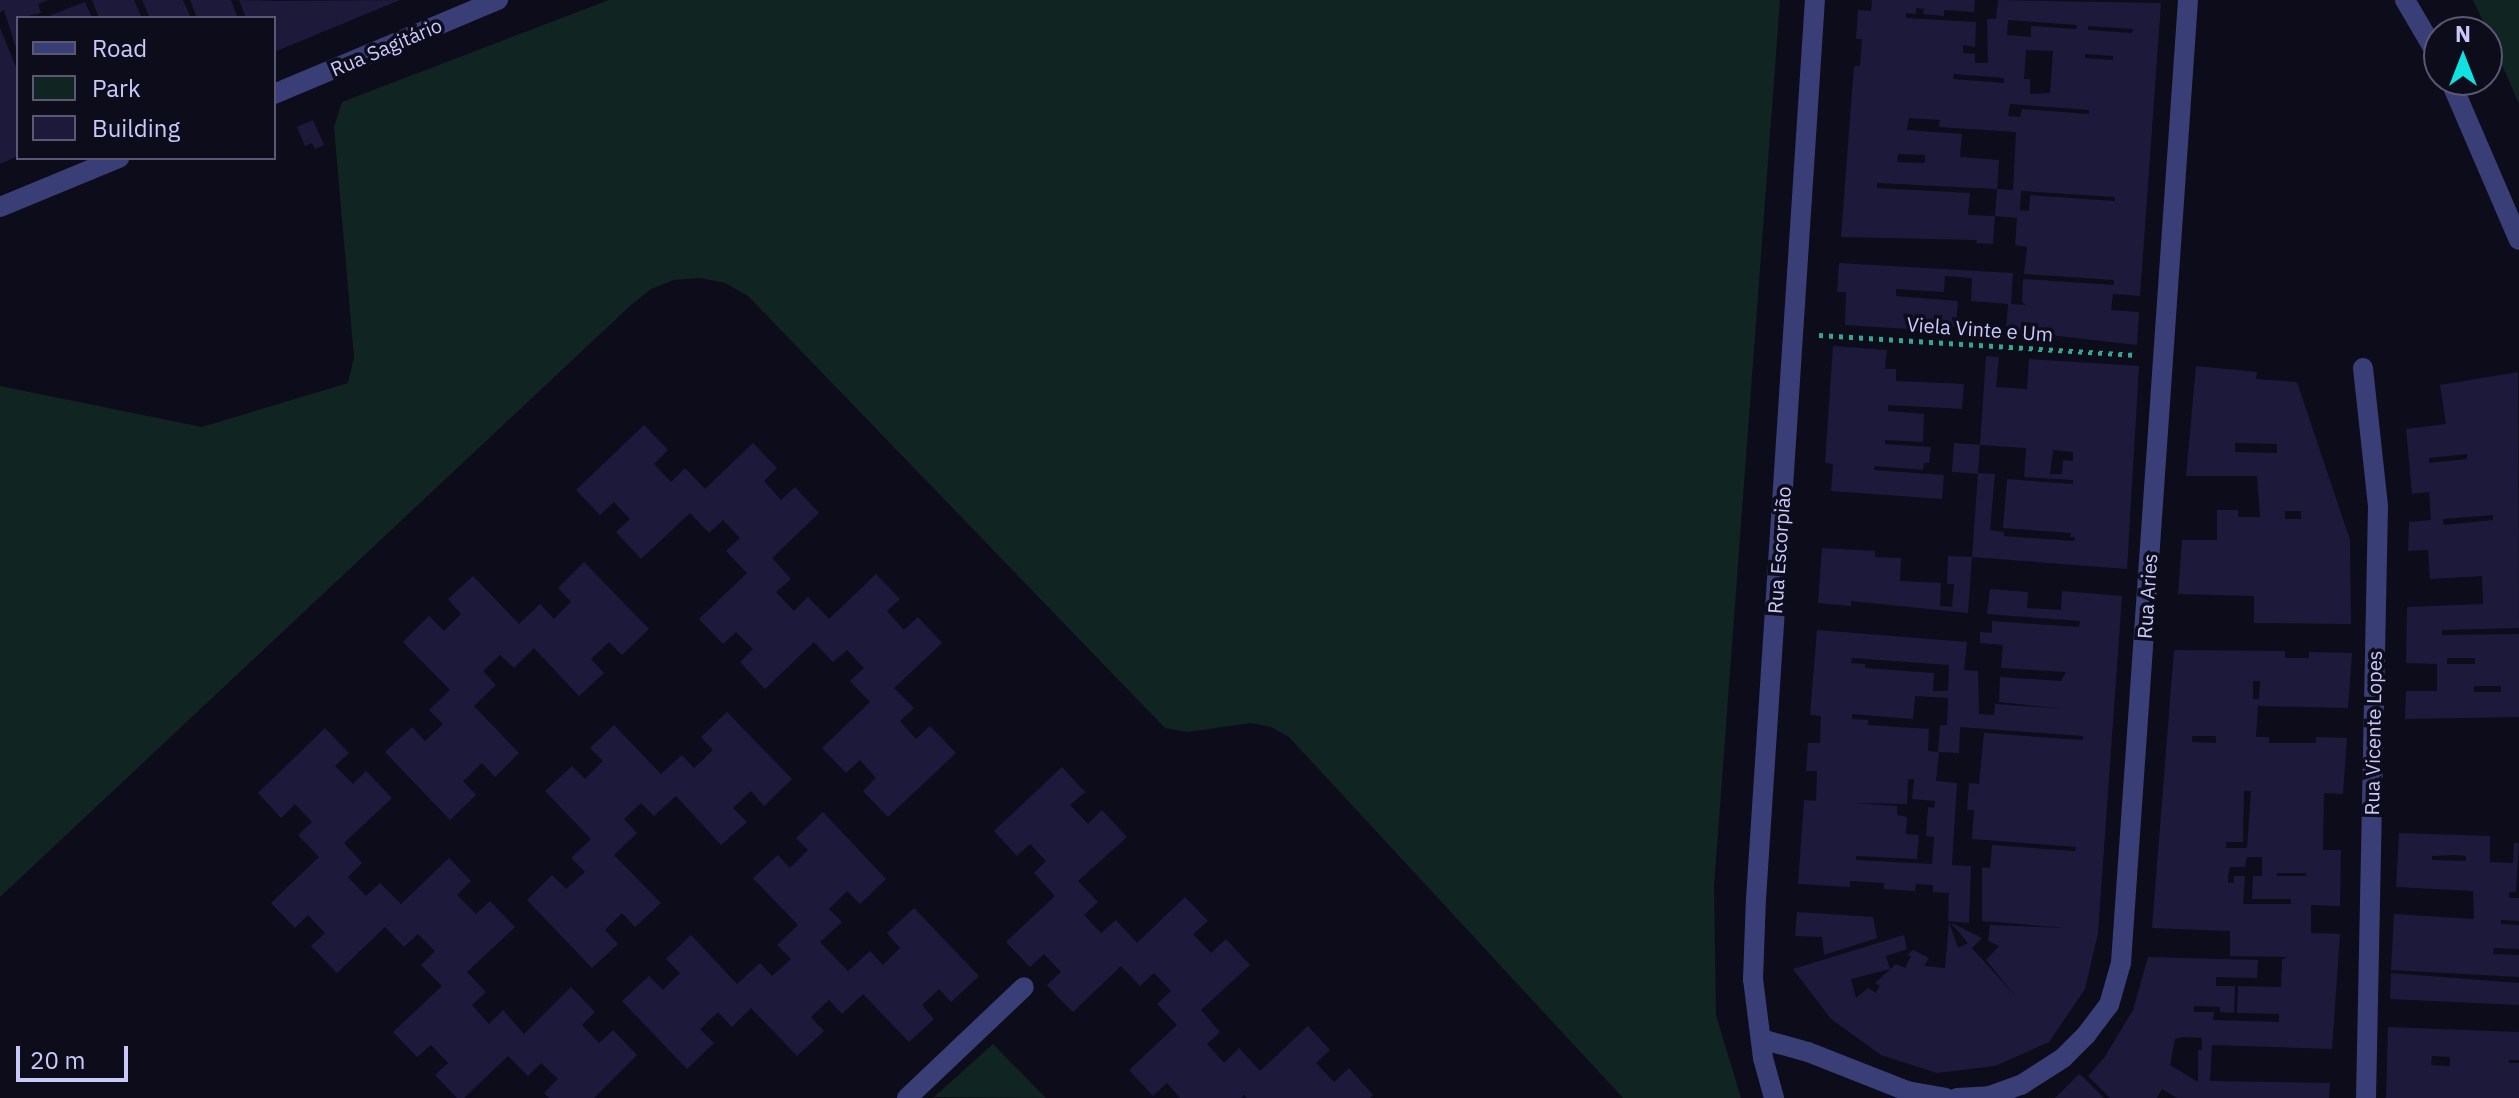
<!DOCTYPE html>
<html>
<head>
<meta charset="utf-8">
<style>
  body { margin:0 }
  #map { position:relative; width:2519px; height:1098px; overflow:hidden; background:#0d0c1b; font-family:"IBM Plex Sans",sans-serif }
  div>[style] { position:absolute }
  [style*='--x'] { left:calc(var(--x)*1px); top:calc(var(--y)*1px); width:calc(var(--w)*1px); rotate:calc(var(--a)*1deg) }
  .green>* { inset:0; background:#102421 }
  .building>* { inset:0; background:#1d193a; transform-origin:0 0 }
  .path>* { height:5px; margin-top:-2.5px; transform-origin:0; background:repeating-linear-gradient(90deg,#34a593 0 4px,transparent 0 10px) }
  .minor>* { height:20px; margin:-10px; padding:0 10px; transform-origin:10px; border-radius:10px; background:#3a3e77 }
  span { translate:-50% -50%; white-space:nowrap; text-align:center; line-height:1.15; -webkit-text-stroke:7px #0d0c1b; paint-order:stroke }
  .street-label { font-size:20px; color:#cac9fc }
  .legend { position:absolute; left:16px; top:16px; width:260px; height:144px; box-sizing:border-box; background:#0d0c1b; border:2px solid #595875; margin:0; padding:10px 14px; list-style:none; font-size:24px; color:#cac9fc }
  .legend li { display:flex; align-items:center; gap:16px; height:40px }
  .legend b { width:40px; border:2px solid #595875 }
  .north { position:absolute; left:2423px; top:16px; width:80px; height:80px; box-sizing:border-box; background:#0d0c1b; border:2px solid #595875; border-radius:50%; rotate:0deg; font-size:22px; font-weight:700; line-height:32px; text-align:center; color:#cac9fc }
  .north::after { content:''; display:block; margin:auto; width:28px; height:36px; background:#0ee2e2; clip-path:polygon(50% 0,100% 100%,50% 72%,0 100%) }
  .scale { position:absolute; left:16px; top:1046px; width:112px; height:36px; box-sizing:border-box; border:4px solid #cac9fc; border-top:0; padding-left:10px; font-size:24px; line-height:28px; white-space:nowrap; color:#cac9fc; -webkit-text-stroke:6px #0d0c1b; paint-order:stroke }
</style>
</head>
<body>
<div id="map">
  <div class="green">
    <div style="clip-path:polygon(609px 0,1780px 0,1714px 887px,1716px 1015px,1741px 1098px,1623px 1098px,1289px 737px,1271px 727px,1251px 723px,1188px 732px,1165px 728px,748px 296px,725px 283px,700px 278px,674px 280px,651px 289px,631px 305px,0 897px,0 386px,202px 427px,348px 383px,354px 357px,334px 127px,342px 102px)"></div>
    <div style="clip-path:polygon(2473px 0,2519px 0,2519px 104px,2482px 19px)"></div>
    <div style="clip-path:polygon(993px 1044px,1046px 1098px,934px 1097px)"></div>
  </div>
  <div class="building">
    <div style="clip-path:polygon(0 0,48px 0,38px 4px,41px 13px,18px 18px,18px 54px,4px 10px,0 12px)"></div>
    <div style="clip-path:polygon(92px 0,134px 0,142px 18px,99px 18px)"></div>
    <div style="clip-path:polygon(142px 0,183px 0,191px 18px,150px 18px)"></div>
    <div style="clip-path:polygon(190px 0,231px 0,238px 18px,197px 18px)"></div>
    <div style="clip-path:polygon(239px 0,280px 1px,400px 0,274px 52px,274px 18px,246px 18px)"></div>
    <div style="clip-path:polygon(evenodd,1872px 0,1975px 0,1974px 12px,1944px 10px,1944px 16px,1923px 14px,1924px 9px,1916px 8px,1916px 14px,1906px 13px,1906px 18px,1976px 22px,1975px 47px,1963px 45px,1963px 53px,1975px 54px,1975px 63px,1988px 63px,1987px 19px,1996px 19px,1998px 0,2161px 3px,2140px 296px,2113px 294px,2111px 310px,2139px 312px,2137px 345px,2006px 330px,2008px 304px,1971px 301px,1972px 278px,1945px 276px,1944px 292px,1896px 289px,1896px 296px,1958px 301px,1956px 327px,1908px 324px,1908px 329px,1845px 325px,1846px 292px,1837px 292px,1839px 263px,2013px 273px,2011px 304px,2026px 305px,2022px 302px,2023px 279px,2114px 285px,2114px 280px,2024px 274px,2027px 247px,2015px 245px,2017px 218px,1995px 216px,1997px 189px,2013px 190px,2016px 132px,1939px 127px,1940px 120px,1909px 118px,1907px 130px,1962px 134px,1960px 157px,1999px 160px,1997px 189px,1877px 183px,1877px 188px,1970px 193px,1968px 215px,1995px 216px,1993px 244px,1976px 243px,1977px 240px,1841px 237px,1854px 66px,1860px 66px,1862px 39px,1856px 39px,1858px 10px,1871px 11px,1872px 0,2008px 20px,2077px 25px,2076px 29px,2031px 26px,2031px 37px,2007px 35px,2008px 20px,1872px 0,2088px 26px,2133px 29px,2132px 33px,2088px 30px,2088px 26px,1872px 0,2026px 50px,2053px 51px,2050px 93px,2030px 94px,2030px 79px,2024px 79px,2026px 50px,1872px 0,2085px 54px,2113px 56px,2113px 60px,2085px 58px,2085px 54px,1872px 0,1954px 74px,2004px 78px,2004px 83px,1953px 79px,1954px 74px,1872px 0,2010px 104px,2089px 110px,2089px 114px,2022px 109px,2020px 117px,2008px 116px,2010px 104px,1872px 0,1898px 154px,1925px 155px,1925px 163px,1897px 162px,1898px 154px,1872px 0,2021px 191px,2115px 197px,2115px 201px,2030px 195px,2029px 211px,2020px 210px,2021px 191px)"></div>
    <div style="clip-path:polygon(85px 2px,92px 18px,52px 18px,51px 15px)"></div>
    <div style="clip-path:polygon(0 28px,18px 72px,18px 156px,0 164px)"></div>
    <div style="clip-path:polygon(313px 120px,324px 145px,315px 149px,312px 143px,305px 146px,297px 127px)"></div>
    <div style="clip-path:polygon(1833px 346px,1887px 350px,1885px 369px,1896px 369px,1896px 381px,1964px 384px,1962px 409px,1888px 405px,1888px 411px,1924px 414px,1923px 442px,1885px 440px,1885px 444px,1931px 447px,1929px 463px,1924px 463px,1923px 470px,1875px 466px,1874px 470px,1944px 475px,1942px 499px,1831px 491px,1833px 464px,1825px 463px)"></div>
    <div style="clip-path:polygon(evenodd,1986px 356px,1999px 357px,1996px 387px,2027px 389px,2029px 359px,2139px 366px,2127px 569px,1972px 557px,1978px 473px,1995px 474px,1990px 530px,2004px 532px,2004px 536px,2074px 541px,2075px 537px,2070px 537px,2071px 533px,2003px 528px,2007px 479px,2073px 484px,2073px 480px,2024px 477px,2026px 448px,1980px 445px,1986px 356px,2053px 450px,2073px 452px,2073px 461px,2063px 460px,2062px 474px,2050px 474px,2053px 450px)"></div>
    <div style="clip-path:polygon(evenodd,2196px 366px,2257px 372px,2256px 379px,2297px 382px,2350px 540px,2351px 624px,2254px 623px,2254px 596px,2178px 594px,2182px 540px,2217px 540px,2217px 510px,2238px 510px,2238px 517px,2260px 517px,2257px 476px,2186px 476px,2196px 366px,2235px 443px,2277px 444px,2277px 453px,2235px 452px,2235px 443px,2196px 366px,2285px 511px,2301px 511px,2301px 519px,2285px 519px,2285px 511px)"></div>
    <div style="clip-path:polygon(evenodd,2518px 372px,2519px 628px,2442px 630px,2442px 635px,2519px 634px,2519px 717px,2405px 719px,2406px 691px,2437px 691px,2437px 664px,2406px 663px,2407px 607px,2483px 604px,2482px 576px,2430px 579px,2428px 550px,2408px 551px,2409px 522px,2431px 520px,2429px 492px,2412px 494px,2406px 429px,2446px 424px,2440px 385px,2518px 372px,2467px 454px,2467px 459px,2429px 463px,2429px 458px,2467px 454px,2518px 372px,2493px 515px,2493px 520px,2444px 525px,2443px 519px,2493px 515px,2518px 372px,2447px 658px,2475px 658px,2475px 664px,2447px 664px,2447px 658px,2518px 372px,2474px 686px,2501px 686px,2501px 692px,2474px 692px,2474px 686px)"></div>
    <div style="clip-path:polygon(644px 425px,668px 450px,654px 464px,671px 482px,685px 468px,705px 489px,753px 443px,777px 468px,764px 481px,781px 500px,795px 487px,819px 513px,772px 558px,791px 579px,776px 592px,794px 611px,808px 597px,829px 619px,876px 574px,900px 599px,887px 611px,904px 630px,918px 617px,942px 643px,894px 688px,914px 708px,900px 721px,916px 739px,930px 726px,956px 753px,888px 817px,863px 791px,876px 778px,860px 760px,846px 773px,822px 748px,870px 702px,850px 681px,864px 668px,847px 650px,833px 662px,814px 642px,765px 689px,740px 662px,753px 649px,736px 632px,723px 644px,699px 619px,747px 573px,726px 551px,740px 538px,723px 520px,709px 533px,690px 513px,641px 559px,616px 532px,630px 519px,614px 502px,600px 515px,576px 490px)"></div>
    <div style="left:1954px;top:443px;width:26px;height:29px;rotate:4deg"></div>
    <div style="clip-path:polygon(1822px 548px,1875px 551px,1875px 557px,1901px 558px,1900px 581px,1941px 583px,1940px 606px,1952px 607px,1954px 584px,1947px 584px,1948px 556px,1972px 557px,1968px 613px,1851px 601px,1851px 606px,1818px 603px)"></div>
    <div style="clip-path:polygon(584px 562px,649px 629px,622px 655px,609px 642px,591px 659px,604px 673px,579px 696px,534px 648px,514px 668px,500px 655px,483px 671px,496px 685px,474px 706px,519px 753px,495px 777px,482px 763px,463px 781px,476px 795px,450px 820px,385px 752px,412px 727px,425px 741px,443px 724px,429px 710px,450px 690px,403px 642px,429px 616px,444px 631px,461px 614px,448px 599px,473px 576px,519px 624px,540px 604px,554px 619px,571px 602px,558px 588px)"></div>
    <div style="clip-path:polygon(evenodd,1990px 589px,2028px 592px,2027px 608px,2061px 610px,2062px 591px,2122px 596px,2098px 933px,2085px 989px,2049px 1042px,1995px 1066px,1937px 1073px,1881px 1055px,1831px 1019px,1793px 969px,1904px 935px,1907px 949px,1886px 956px,1890px 969px,1851px 979px,1856px 998px,1868px 988px,1876px 993px,1880px 986px,1875px 983px,1896px 964px,1905px 968px,1911px 956px,1907px 955px,1913px 950px,1929px 958px,1924px 966px,1945px 968px,1949px 922px,1958px 948px,1968px 943px,1950px 922px,1982px 938px,1972px 948px,2016px 997px,1986px 960px,1999px 946px,1988px 941px,1990px 925px,2066px 928px,1982px 921px,1982px 867px,1990px 868px,1992px 845px,2075px 851px,2076px 847px,1972px 839px,1974px 810px,1967px 810px,1969px 783px,1979px 784px,1984px 733px,2083px 740px,2083px 736px,1960px 727px,1959px 753px,1938px 752px,1940px 725px,1947px 725px,1948px 698px,1915px 696px,1913px 719px,1852px 714px,1852px 719px,1868px 720px,1868px 725px,1929px 729px,1928px 751px,1939px 752px,1936px 781px,1957px 783px,1952px 865px,1971px 866px,1969px 923px,1948px 921px,1949px 893px,1933px 892px,1933px 885px,1916px 884px,1915px 891px,1884px 889px,1884px 883px,1850px 881px,1850px 887px,1798px 884px,1804px 800px,1816px 801px,1817px 771px,1806px 771px,1808px 743px,1820px 743px,1821px 716px,1810px 715px,1817px 630px,1967px 642px,1964px 670px,1978px 671px,1979px 714px,1994px 715px,1995px 704px,2066px 709px,1999px 702px,2000px 677px,2061px 681px,2066px 672px,2001px 668px,2003px 645px,1980px 643px,1980px 632px,1992px 633px,1992px 621px,2079px 627px,2080px 621px,1987px 614px,1990px 589px,1852px 658px,1949px 665px,1948px 691px,1933px 691px,1934px 673px,1865px 668px,1865px 664px,1851px 663px,1852px 658px,1990px 589px,1908px 779px,1914px 779px,1912px 799px,1935px 801px,1934px 808px,1928px 807px,1926px 836px,1934px 837px,1932px 864px,1856px 860px,1856px 856px,1917px 859px,1919px 835px,1906px 834px,1907px 817px,1897px 815px,1897px 806px,1853px 803px,1907px 804px,1908px 779px)"></div>
    <div style="clip-path:polygon(evenodd,2174px 650px,2285px 651px,2285px 658px,2309px 658px,2309px 652px,2352px 653px,2348px 708px,2258px 706px,2256px 737px,2269px 737px,2269px 743px,2316px 743px,2316px 737px,2347px 738px,2343px 794px,2324px 793px,2323px 850px,2341px 850px,2340px 906px,2311px 905px,2311px 933px,2340px 934px,2332px 1049px,2212px 1045px,2210px 1081px,2330px 1083px,2329px 1098px,2177px 1098px,2162px 1089px,2157px 1098px,2110px 1098px,2088px 1076px,2104px 1058px,2133px 1010px,2148px 957px,2258px 960px,2257px 978px,2216px 977px,2216px 986px,2235px 986px,2234px 1013px,2220px 1012px,2220px 1007px,2194px 1006px,2194px 1012px,2214px 1012px,2213px 1020px,2279px 1022px,2279px 1014px,2237px 1013px,2238px 986px,2281px 987px,2282px 960px,2287px 957px,2230px 956px,2230px 931px,2152px 928px,2174px 650px,2253px 681px,2260px 681px,2259px 699px,2253px 699px,2253px 681px,2174px 650px,2192px 736px,2216px 736px,2216px 743px,2192px 742px,2192px 736px,2174px 650px,2244px 791px,2251px 791px,2247px 848px,2226px 848px,2226px 842px,2243px 842px,2244px 791px,2174px 650px,2247px 857px,2262px 857px,2262px 876px,2253px 876px,2252px 899px,2291px 899px,2291px 904px,2243px 904px,2245px 876px,2234px 876px,2234px 883px,2228px 883px,2228px 876px,2230px 867px,2245px 867px,2247px 857px,2174px 650px,2277px 873px,2306px 873px,2306px 876px,2277px 876px,2277px 873px,2174px 650px,2184px 1037px,2202px 1038px,2202px 1050px,2198px 1050px,2198px 1082px,2170px 1065px,2175px 1039px,2184px 1037px)"></div>
    <div style="clip-path:polygon(727px 712px,792px 779px,764px 806px,751px 791px,733px 808px,747px 822px,721px 845px,676px 796px,654px 816px,641px 803px,624px 819px,637px 833px,614px 855px,661px 903px,635px 927px,622px 913px,605px 930px,618px 944px,592px 968px,527px 900px,552px 875px,566px 889px,585px 872px,571px 858px,591px 839px,545px 791px,572px 766px,585px 779px,603px 761px,590px 748px,614px 725px,661px 774px,682px 755px,694px 768px,713px 750px,701px 737px)"></div>
    <div style="clip-path:polygon(325px 728px,349px 753px,335px 766px,353px 784px,366px 771px,392px 798px,344px 843px,362px 863px,348px 877px,366px 896px,380px 883px,401px 904px,449px 858px,471px 881px,457px 895px,476px 914px,490px 901px,515px 927px,467px 972px,486px 992px,472px 1005px,489px 1024px,503px 1010px,524px 1034px,571px 987px,595px 1012px,582px 1025px,599px 1043px,613px 1030px,637px 1055px,594px 1098px,549px 1098px,544px 1093px,558px 1079px,541px 1063px,528px 1076px,508px 1056px,464px 1098px,457px 1098px,435px 1075px,448px 1063px,431px 1045px,417px 1057px,393px 1032px,442px 986px,421px 965px,435px 951px,418px 934px,404px 947px,385px 927px,337px 973px,311px 946px,325px 933px,308px 915px,295px 928px,271px 903px,319px 857px,298px 835px,312px 822px,295px 804px,281px 818px,258px 793px)"></div>
    <div style="clip-path:polygon(1062px 767px,1085px 792px,1070px 805px,1088px 824px,1102px 810px,1127px 837px,1078px 881px,1098px 902px,1084px 915px,1101px 933px,1116px 920px,1137px 943px,1185px 897px,1208px 921px,1193px 934px,1211px 953px,1226px 939px,1250px 965px,1201px 1010px,1220px 1032px,1207px 1044px,1224px 1063px,1239px 1048px,1260px 1071px,1308px 1026px,1330px 1050px,1316px 1063px,1334px 1082px,1349px 1068px,1373px 1095px,1370px 1098px,1247px 1098px,1244px 1095px,1241px 1098px,1180px 1098px,1167px 1083px,1153px 1096px,1129px 1070px,1177px 1025px,1157px 1004px,1171px 991px,1154px 973px,1140px 986px,1121px 966px,1073px 1012px,1057px 996px,1047px 985px,1061px 972px,1044px 954px,1030px 967px,1006px 942px,1055px 896px,1034px 873px,1046px 861px,1030px 844px,1017px 856px,994px 831px)"></div>
    <div style="clip-path:polygon(823px 812px,886px 879px,860px 904px,847px 891px,829px 909px,842px 922px,820px 942px,848px 971px,870px 951px,883px 965px,900px 948px,887px 933px,914px 908px,979px 976px,951px 1002px,939px 989px,932px 996px,922px 1005px,934px 1019px,909px 1042px,863px 994px,842px 1014px,829px 1000px,811px 1017px,824px 1031px,797px 1056px,751px 1008px,732px 1027px,718px 1012px,700px 1029px,714px 1043px,687px 1069px,622px 1001px,649px 976px,663px 990px,680px 973px,666px 959px,691px 935px,737px 984px,760px 963px,772px 976px,791px 959px,777px 945px,798px 925px,753px 878px,778px 855px,790px 868px,808px 850px,796px 838px)"></div>
    <div style="clip-path:polygon(evenodd,2399px 833px,2490px 836px,2490px 862px,2513px 863px,2514px 843px,2519px 843px,2516px 892px,2509px 892px,2509px 898px,2519px 898px,2519px 921px,2501px 920px,2501px 924px,2519px 925px,2519px 949px,2494px 948px,2493px 954px,2519px 955px,2519px 977px,2391px 970px,2394px 914px,2474px 919px,2473px 891px,2396px 887px,2399px 833px,2455px 855px,2466px 856px,2466px 861px,2432px 860px,2432px 856px,2455px 855px)"></div>
    <div style="clip-path:polygon(1797px 912px,1873px 917px,1877px 938px,1824px 955px,1822px 937px,1795px 936px)"></div>
    <div style="clip-path:polygon(2391px 973px,2519px 983px,2519px 1005px,2390px 999px)"></div>
    <div style="clip-path:polygon(evenodd,2388px 1027px,2519px 1032px,2519px 1060px,2509px 1060px,2509px 1063px,2519px 1063px,2519px 1098px,2386px 1098px,2388px 1027px,2432px 1056px,2450px 1057px,2450px 1066px,2431px 1065px,2432px 1056px)"></div>
    <div style="clip-path:polygon(2079px 1074px,2082px 1076px,2104px 1098px,2055px 1098px)"></div>
  </div>
  <div class="path">
    <div style="--x:1819;--y:335;--w:318;--a:3.6"></div>
  </div>
  <div class="minor">
    <div style="--x:2405;--y:0;--w:67;--a:59.6"></div>
    <div style="--x:2450;--y:80;--w:174;--a:66.7"></div>
    <div style="--x:274;--y:94;--w:243;--a:-22.8"></div>
    <div style="--x:0;--y:207;--w:129;--a:-22.4"></div>
    <div style="--x:2363;--y:368;--w:139;--a:83.8"></div>
    <div style="--x:2378;--y:506;--w:592;--a:91.16"></div>
    <div style="--x:1761;--y:1039;--w:49;--a:15.5"></div>
    <div style="--x:1808;--y:1052;--w:106;--a:21.5"></div>
    <div style="--x:1907;--y:1091;--w:39;--a:10"></div>
    <div style="--x:907;--y:1098;--w:161;--a:-43.5"></div>
    <div style="--x:1774;--y:1098;--w:41;--a:-105.4"></div>
    <div style="--x:1763;--y:1058;--w:80;--a:-97.2"></div>
    <div style="--x:1753;--y:979;--w:80;--a:-87.9"></div>
    <div style="--x:1756;--y:899;--w:901;--a:-86.25"></div>
    <div style="--x:1957;--y:1098;--w:33;--a:-3"></div>
    <div style="--x:1990;--y:1096;--w:33;--a:-20"></div>
    <div style="--x:2021;--y:1085;--w:50;--a:-32.7"></div>
    <div style="--x:2063;--y:1058;--w:33;--a:-45"></div>
    <div style="--x:2086;--y:1035;--w:38;--a:-53"></div>
    <div style="--x:2109;--y:1005;--w:44;--a:-74.1"></div>
    <div style="--x:2121;--y:963;--w:965;--a:-86.02"></div>
  </div>
  <div class="street-label">
    <span style="left:386px;top:47px;rotate:-23deg">Rua Sagitário</span>
    <span style="left:1980px;top:329px;rotate:4deg">Viela Vinte e Um</span>
    <span style="left:1779px;top:550px;rotate:-86deg">Rua Escorpião</span>
    <span style="left:2147px;top:596px;rotate:-86deg">Rua Aries</span>
    <span style="left:2373px;top:733px;rotate:-89deg">Rua Vicente Lopes</span>
  </div>
  <ul class="legend">
  <li><b style="height:10px;background:#3a3e77"></b>Road</li>
  <li><b style="height:22px;background:#102421"></b>Park</li>
  <li><b style="height:22px;background:#1d193a"></b>Building</li>
  </ul>
  <div class="north">N</div>
  <div class="scale">20 m</div>
</div>
</body>
</html>
